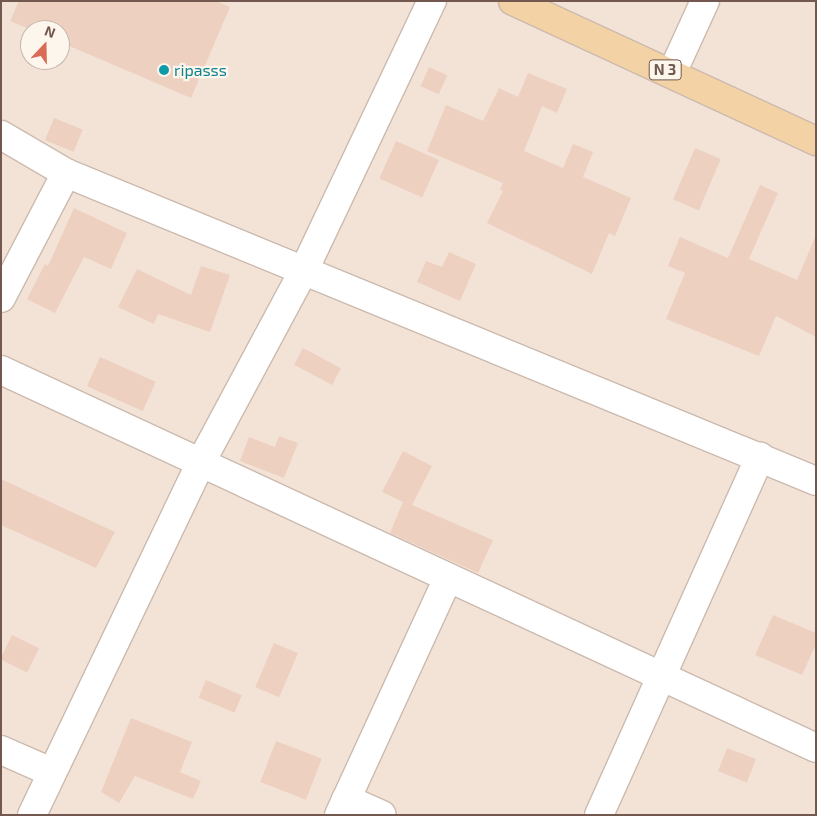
<!DOCTYPE html>
<html>
<head>
<meta charset="utf-8">
<style>
  body { margin:0 }
  #map { position:relative; width:817px; height:816px; overflow:hidden; background:#fbf2e7; font-family:"Exo 2",sans-serif }
  div>[style] { position:absolute }
  [style*='--x'] { left:calc(var(--x)*1px); top:calc(var(--y)*1px); width:calc(var(--w)*1px); rotate:calc(var(--a)*1deg) }
  .residential>* { inset:0; background:#f2e3d6 }
  .building>* { inset:0; background:#eed0c1; transform-origin:0 0 }
  .roads { filter:drop-shadow(1px 0 #ccbaae) drop-shadow(-1px 0 #ccbaae) drop-shadow(0 1px #ccbaae) drop-shadow(0 -1px #ccbaae) }
  .minor>* { height:28px; margin:-14px; padding:0 14px; transform-origin:14px; border-radius:14px; background:#fff }
  .major>* { height:28px; margin:-14px; padding:0 14px; transform-origin:14px; border-radius:14px; background:#f3d2a5 }
  .dots>* { width:14px; height:14px; translate:-50% -50%; box-sizing:border-box; border:2px solid #fdf6ed; border-radius:50% }
  span { translate:-50% -50%; white-space:nowrap; text-align:center; line-height:1.15; -webkit-text-stroke:4.5px #fdf6ed; paint-order:stroke }
  .shield-label span { padding:1px 4px; background:#fdf6ed; border:1px solid; border-radius:4px; -webkit-text-stroke-width:0 }
  .shield-label { font-size:15px; color:#72584e; font-weight:700 }
  .culture-label { font-size:16px; color:#0d838f }
  .left { translate:0 -50%; text-align:left }
  .frame { position:absolute; inset:0; border:2px solid #72584e; pointer-events:none }
  .north { position:absolute; left:20px; top:20px; width:50px; height:50px; box-sizing:border-box; background:#fdf6ed; border:1px solid #c5b7ad; border-radius:50%; rotate:21deg; font-size:14px; font-weight:700; line-height:20px; text-align:center; color:#72584e }
  .north::after { content:''; display:block; margin:auto; width:18px; height:22px; background:#da6c57; clip-path:polygon(50% 0,100% 100%,50% 72%,0 100%) }
</style>
</head>
<body>
<div id="map">
  <div class="residential">
    <div style="clip-path:polygon(evenodd,1px 1px,816px 1px,816px 815px,1px 815px,1px 1px,30px 30px,60px 30px,60px 60px,30px 60px,30px 30px)"></div>
  </div>
  <div class="building">
    <div style="clip-path:polygon(19px 1px,216px 1px,230px 7px,191px 98px,60px 42px,60px 30px,32px 30px,10px 21px)"></div>
    <div style="left:429px;top:67px;width:20px;height:21px;rotate:24deg"></div>
    <div style="clip-path:polygon(528px 73px,567px 89px,557px 113px,542px 106px,524px 151px,563px 168px,573px 144px,593px 152px,583px 177px,631px 198px,615px 236px,609px 233px,592px 274px,487px 223px,503px 191px,500px 190px,503px 183px,427px 151px,446px 105px,483px 121px,499px 88px,518px 97px)"></div>
    <div style="left:54px;top:118px;width:31px;height:24px;rotate:22deg"></div>
    <div style="left:396px;top:141px;width:47px;height:41px;rotate:24deg"></div>
    <div style="left:695px;top:148px;width:28px;height:56px;rotate:23deg"></div>
    <div style="clip-path:polygon(760px 185px,778px 193px,749px 259px,797px 280px,816px 235px,816px 337px,776px 316px,759px 356px,666px 319px,685px 273px,668px 266px,680px 237px,728px 258px)"></div>
    <div style="clip-path:polygon(74px 208px,127px 233px,111px 269px,84px 257px,55px 313px,27px 299px,45px 264px,48px 266px)"></div>
    <div style="clip-path:polygon(449px 252px,476px 264px,460px 301px,417px 282px,426px 261px,442px 267px)"></div>
    <div style="clip-path:polygon(201px 266px,230px 275px,210px 332px,158px 314px,154px 324px,118px 307px,137px 269px,191px 295px)"></div>
    <div style="left:303px;top:348px;width:43px;height:19px;rotate:28deg"></div>
    <div style="left:100px;top:357px;width:61px;height:32px;rotate:24deg"></div>
    <div style="clip-path:polygon(279px 436px,298px 443px,284px 478px,240px 461px,249px 437px,275px 447px)"></div>
    <div style="clip-path:polygon(403px 451px,432px 466px,412px 505px,493px 540px,478px 573px,390px 533px,403px 502px,382px 492px)"></div>
    <div style="clip-path:polygon(1px 479px,115px 532px,96px 568px,1px 525px)"></div>
    <div style="clip-path:polygon(773px 615px,816px 633px,816px 644px,802px 675px,755px 655px)"></div>
    <div style="left:12px;top:635px;width:30px;height:27px;rotate:26deg"></div>
    <div style="left:274px;top:643px;width:26px;height:48px;rotate:23deg"></div>
    <div style="left:206px;top:680px;width:39px;height:19px;rotate:23deg"></div>
    <div style="clip-path:polygon(131px 718px,192px 742px,180px 772px,201px 781px,193px 799px,135px 776px,119px 803px,101px 792px)"></div>
    <div style="left:276px;top:741px;width:49px;height:44px;rotate:21deg"></div>
    <div style="left:727px;top:748px;width:31px;height:25px;rotate:21deg"></div>
  </div>
  <div class="roads">
    <div class="minor">
      <div style="--x:672;--y:73;--w:79;--a:-65.4"></div>
      <div style="--x:1;--y:135;--w:75;--a:30.3"></div>
      <div style="--x:66;--y:173;--w:811;--a:22.33"></div>
      <div style="--x:1;--y:298;--w:141;--a:-62.5"></div>
      <div style="--x:1;--y:370;--w:898;--a:24.88"></div>
      <div style="--x:1;--y:750;--w:55;--a:23.7"></div>
      <div style="--x:346;--y:799;--w:39;--a:24"></div>
      <div style="--x:32;--y:815;--w:391;--a:-64.4"></div>
      <div style="--x:201;--y:462;--w:220;--a:-61.8"></div>
      <div style="--x:305;--y:268;--w:296;--a:-64.6"></div>
      <div style="--x:339;--y:815;--w:261;--a:-65.3"></div>
      <div style="--x:599;--y:815;--w:393;--a:-65.8"></div>
    </div>
    <div class="major">
      <div style="--x:513;--y:1;--w:334;--a:24.8"></div>
    </div>
  </div>
  <div class="dots">
    <div style="left:164px;top:70px;background:#0f9aa8"></div>
  </div>
  <div class="shield-label">
    <span style="left:665px;top:70px">N 3</span>
  </div>
  <div class="culture-label">
    <span class="left" style="left:174px;top:70px">ripasss</span>
  </div>
  <div class="frame"></div>
  <div class="north">N</div>
</div>
</body>
</html>
